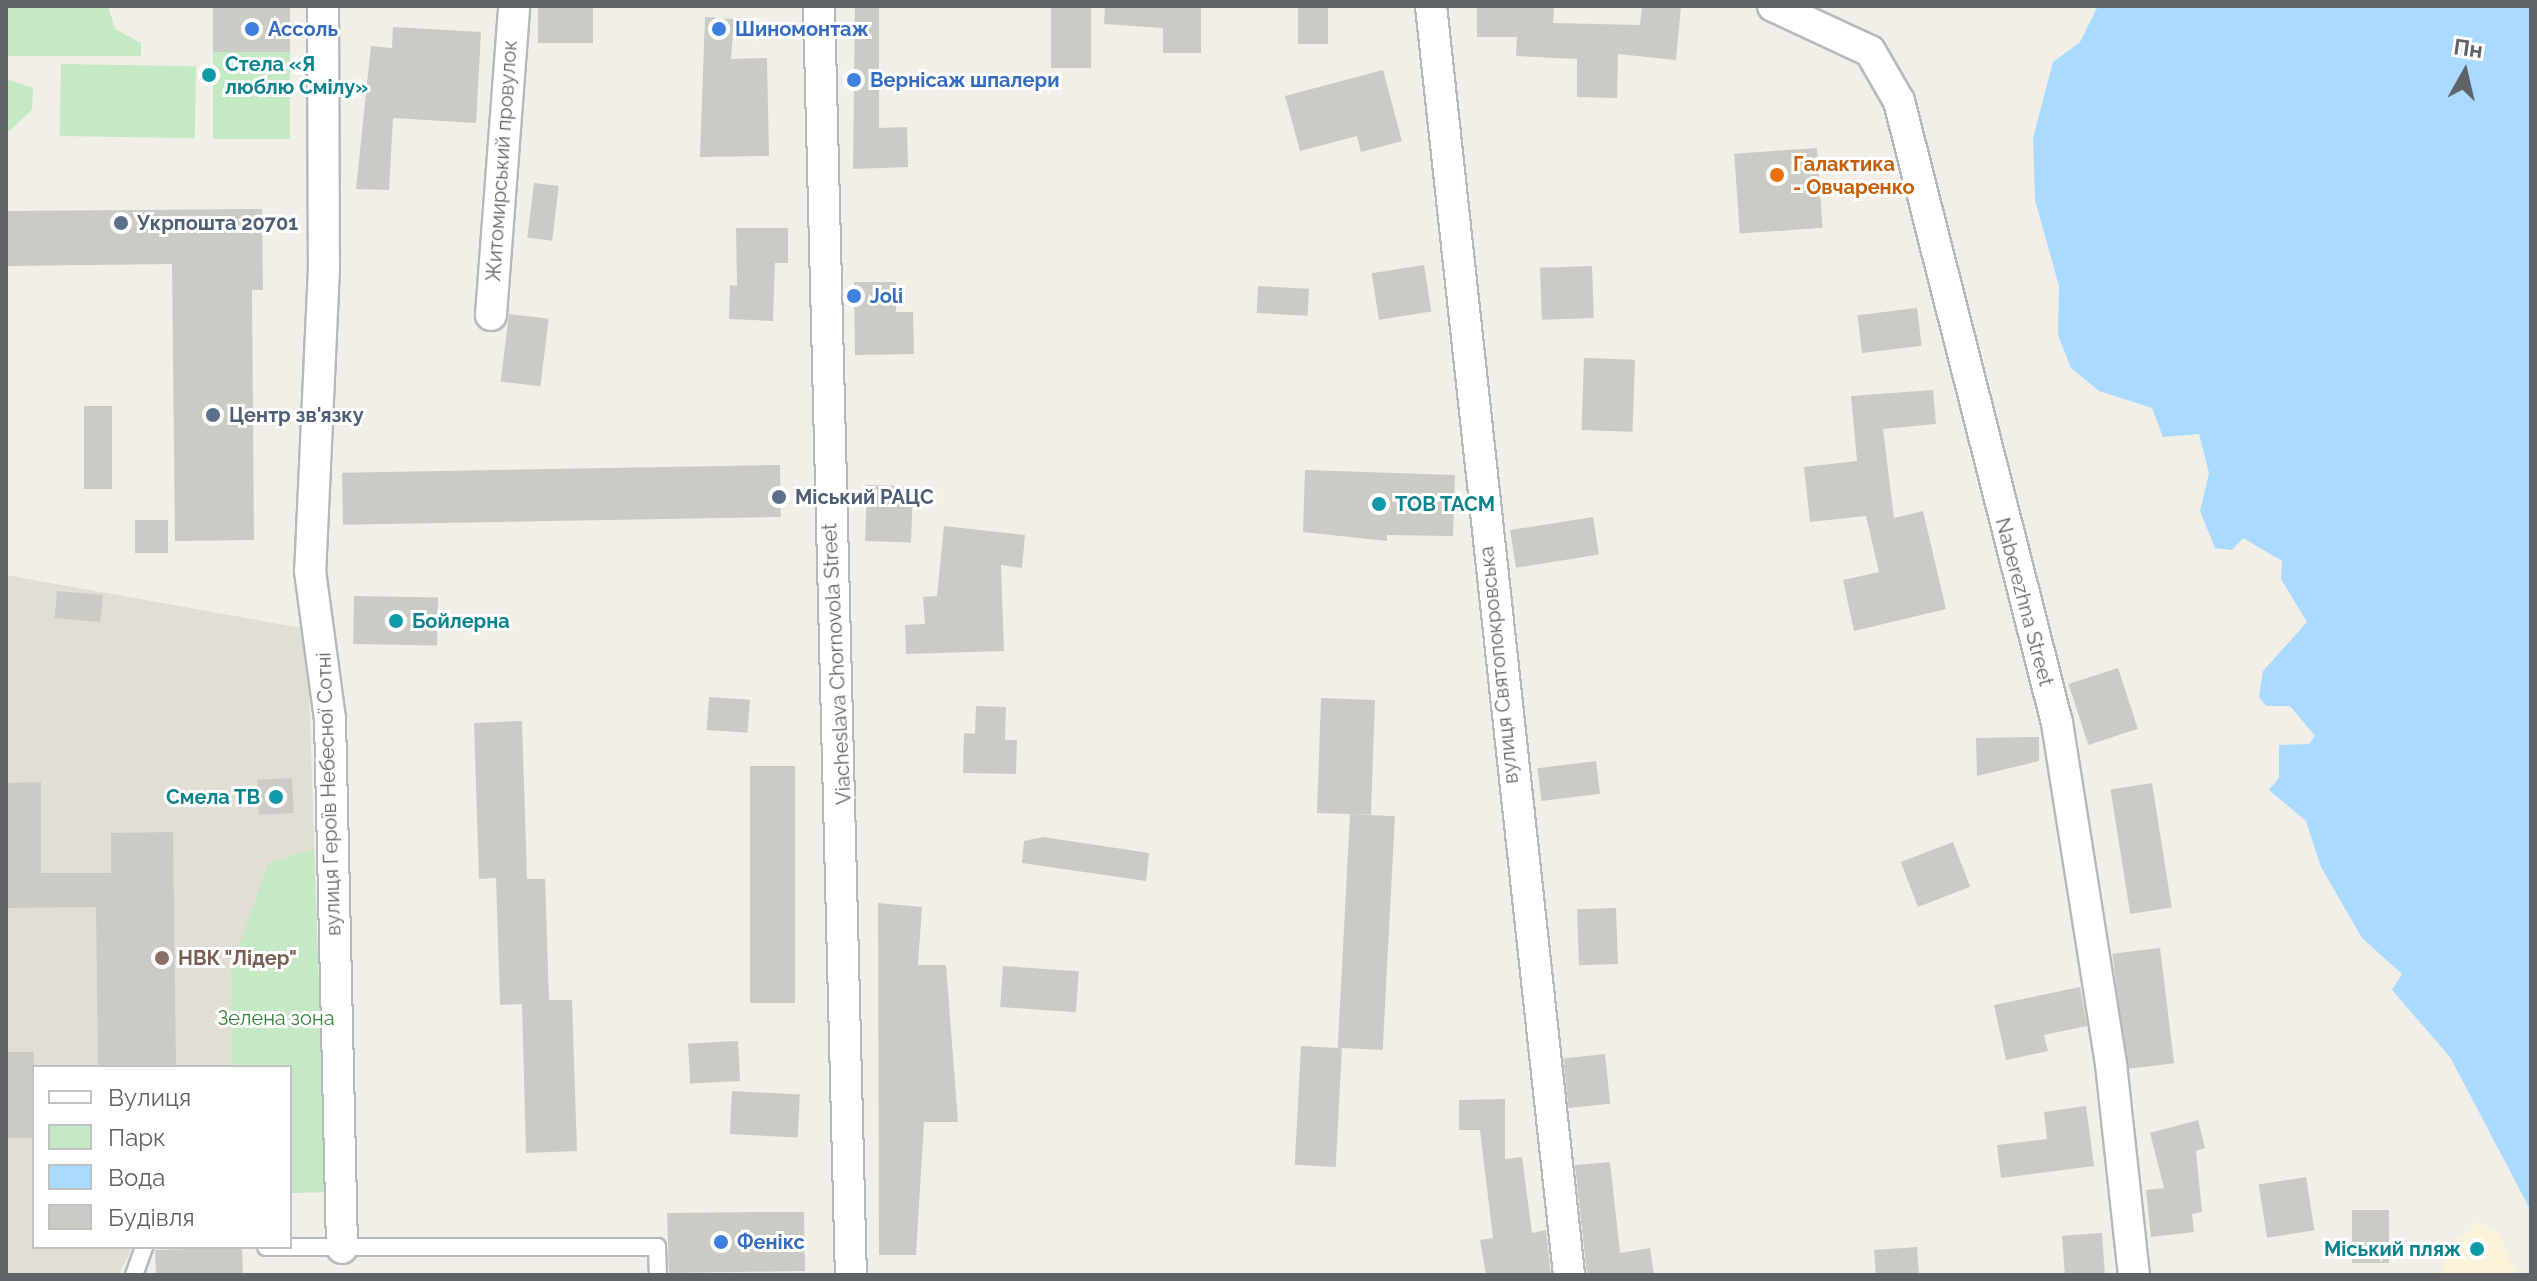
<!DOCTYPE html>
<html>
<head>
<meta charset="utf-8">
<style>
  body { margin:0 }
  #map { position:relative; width:2537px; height:1281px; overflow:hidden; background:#f1efe8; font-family:Raleway,sans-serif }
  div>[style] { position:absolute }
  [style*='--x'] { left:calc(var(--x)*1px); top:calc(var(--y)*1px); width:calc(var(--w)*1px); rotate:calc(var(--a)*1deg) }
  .education>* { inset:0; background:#e1ded6 }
  .green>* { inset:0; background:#c5e8c5; transform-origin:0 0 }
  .sand>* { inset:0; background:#fbf3d9 }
  .water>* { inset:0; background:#aadaff }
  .building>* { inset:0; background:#cccac5; transform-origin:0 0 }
  .roads { filter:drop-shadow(2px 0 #b5b8bc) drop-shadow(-2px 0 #b5b8bc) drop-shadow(0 2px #b5b8bc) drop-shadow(0 -2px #b5b8bc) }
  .lane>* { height:16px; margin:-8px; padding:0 8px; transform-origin:8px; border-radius:8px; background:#fff }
  .street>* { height:30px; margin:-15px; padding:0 15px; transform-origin:15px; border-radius:15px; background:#fff }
  .dots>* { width:22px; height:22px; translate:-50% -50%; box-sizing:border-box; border:4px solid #fff; border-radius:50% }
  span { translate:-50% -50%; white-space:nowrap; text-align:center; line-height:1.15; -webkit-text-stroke:6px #fff; paint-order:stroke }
  .shop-label { font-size:20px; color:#366cbe; font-weight:700 }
  .left { translate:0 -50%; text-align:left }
  .culture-label { font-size:20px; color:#0d838f; font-weight:700 }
  .right { translate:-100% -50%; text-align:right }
  .street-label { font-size:20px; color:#5f6368 }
  .food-label { font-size:20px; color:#c56008; font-weight:700 }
  .service-label { font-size:20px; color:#4e5e75; font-weight:700 }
  .education-label { font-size:20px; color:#785e54; font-weight:700 }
  .park-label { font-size:20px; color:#348238 }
  .frame { position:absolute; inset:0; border:8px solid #5f6368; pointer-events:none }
  .legend { position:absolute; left:32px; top:1065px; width:260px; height:184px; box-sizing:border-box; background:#fff; border:2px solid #bfc1c3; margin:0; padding:10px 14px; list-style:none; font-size:24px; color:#5f6368 }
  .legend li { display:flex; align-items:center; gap:16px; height:40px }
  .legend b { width:40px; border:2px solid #bfc1c3 }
  .north { position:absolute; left:2425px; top:32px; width:80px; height:80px; -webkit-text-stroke:6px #fff; paint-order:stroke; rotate:8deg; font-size:22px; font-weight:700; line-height:32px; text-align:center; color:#5f6368 }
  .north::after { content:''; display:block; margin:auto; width:28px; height:36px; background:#5f6368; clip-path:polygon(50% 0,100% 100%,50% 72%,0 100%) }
</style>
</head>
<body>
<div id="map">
  <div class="education">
    <div style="clip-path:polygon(6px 575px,307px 629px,326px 1192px,290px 1193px,290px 1067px,34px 1067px,34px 1247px,133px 1247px,118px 1275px,6px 1275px)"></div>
  </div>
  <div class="green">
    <div style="clip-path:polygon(6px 6px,108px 6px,115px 29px,141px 43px,141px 56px,6px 56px)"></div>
    <div style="left:213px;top:52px;width:77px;height:87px"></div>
    <div style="left:61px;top:64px;width:135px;height:72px;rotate:1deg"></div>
    <div style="clip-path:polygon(6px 79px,33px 88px,32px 110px,6px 134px)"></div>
    <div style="clip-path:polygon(314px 849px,326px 1192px,290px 1193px,290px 1067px,232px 1067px,231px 969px,268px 863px)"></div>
  </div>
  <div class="sand">
    <div style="clip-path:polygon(2478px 1222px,2498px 1233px,2517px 1275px,2440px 1275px,2450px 1245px)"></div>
  </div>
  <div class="water">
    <div style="clip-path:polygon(2098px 6px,2531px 6px,2531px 1211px,2450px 1057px,2392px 990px,2402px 974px,2362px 938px,2321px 867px,2306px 821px,2269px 790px,2279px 778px,2279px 745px,2309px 744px,2315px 736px,2290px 706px,2266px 706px,2259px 697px,2263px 671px,2307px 622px,2281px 579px,2282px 561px,2243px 538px,2232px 550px,2215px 548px,2200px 511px,2209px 473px,2199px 434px,2163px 437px,2152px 408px,2099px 391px,2071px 368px,2058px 335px,2059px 286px,2035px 200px,2033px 138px,2053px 62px,2080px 42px)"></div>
  </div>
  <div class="building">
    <div style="left:213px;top:6px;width:77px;height:46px"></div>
    <div style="left:538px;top:6px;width:55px;height:37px"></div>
    <div style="clip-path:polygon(855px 6px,879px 6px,879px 128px,907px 127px,908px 167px,853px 169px)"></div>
    <div style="left:1051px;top:6px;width:40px;height:62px"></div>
    <div style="clip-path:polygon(1105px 6px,1201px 6px,1201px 53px,1163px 53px,1163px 28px,1104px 24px)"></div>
    <div style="left:1298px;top:6px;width:30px;height:38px"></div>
    <div style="clip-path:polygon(1477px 6px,1554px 6px,1553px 23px,1640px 25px,1642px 6px,1681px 6px,1676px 60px,1618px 54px,1617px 98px,1577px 97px,1577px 59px,1516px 56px,1517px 37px,1477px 37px)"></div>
    <div style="clip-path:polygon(705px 17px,734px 19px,731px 59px,767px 58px,769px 156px,700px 157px)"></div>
    <div style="clip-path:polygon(393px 27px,481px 32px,476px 123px,393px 118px,389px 190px,356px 189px,371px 46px,392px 48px)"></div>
    <div style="clip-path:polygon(1383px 70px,1402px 141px,1361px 152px,1357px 136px,1300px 151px,1285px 96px)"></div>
    <div style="left:1817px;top:148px;width:80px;height:83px;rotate:86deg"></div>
    <div style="left:534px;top:183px;width:25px;height:55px;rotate:7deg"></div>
    <div style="clip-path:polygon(262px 209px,263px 290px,252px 290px,254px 540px,175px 541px,172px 264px,6px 266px,6px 211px)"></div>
    <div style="clip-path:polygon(736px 228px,788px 228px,788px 263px,775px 263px,773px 321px,729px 319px,730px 285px,737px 286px)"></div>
    <div style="left:1424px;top:265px;width:47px;height:53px;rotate:81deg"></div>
    <div style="left:1592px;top:266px;width:52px;height:52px;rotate:88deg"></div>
    <div style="clip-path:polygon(854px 282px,896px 282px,896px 312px,913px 312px,914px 354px,855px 355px)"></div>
    <div style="left:1258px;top:286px;width:51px;height:27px;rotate:3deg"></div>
    <div style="left:1917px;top:308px;width:38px;height:60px;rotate:83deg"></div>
    <div style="left:509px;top:314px;width:40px;height:68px;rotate:7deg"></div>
    <div style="left:1584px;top:358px;width:51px;height:72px;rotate:2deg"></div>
    <div style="clip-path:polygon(1933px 390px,1936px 424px,1883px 429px,1894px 518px,1923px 511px,1946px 609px,1854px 631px,1843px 580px,1879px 572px,1866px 516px,1810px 522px,1804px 467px,1857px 461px,1851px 396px)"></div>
    <div style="left:84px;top:406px;width:28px;height:83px"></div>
    <div style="left:780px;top:465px;width:52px;height:438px;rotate:89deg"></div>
    <div style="clip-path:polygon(1305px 470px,1455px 475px,1453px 536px,1387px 535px,1387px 541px,1303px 532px)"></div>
    <div style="left:867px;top:485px;width:46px;height:56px;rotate:2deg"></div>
    <div style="left:1593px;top:517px;width:38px;height:84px;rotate:81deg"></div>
    <div style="left:135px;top:520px;width:33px;height:33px"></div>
    <div style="clip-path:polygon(944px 526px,1025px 535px,1022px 568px,1001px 565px,1004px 651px,906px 654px,905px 625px,925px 624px,923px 597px,937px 596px)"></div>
    <div style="left:57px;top:591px;width:46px;height:27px;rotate:5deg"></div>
    <div style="left:354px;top:596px;width:84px;height:48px;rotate:1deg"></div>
    <div style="left:2118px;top:668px;width:64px;height:52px;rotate:72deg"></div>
    <div style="left:709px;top:697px;width:41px;height:33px;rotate:4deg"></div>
    <div style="left:1321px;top:698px;width:54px;height:115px;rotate:2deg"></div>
    <div style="clip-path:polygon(976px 706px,1006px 707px,1005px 740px,1017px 740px,1016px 774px,963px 773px,964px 733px,975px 734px)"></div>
    <div style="clip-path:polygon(522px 721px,527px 879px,545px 879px,549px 1000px,572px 1000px,577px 1151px,526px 1153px,522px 1004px,500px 1005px,496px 878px,479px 879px,474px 723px)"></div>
    <div style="clip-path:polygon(2039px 737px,2039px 761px,1977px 776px,1976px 738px)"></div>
    <div style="left:1596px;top:761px;width:33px;height:59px;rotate:83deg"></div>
    <div style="left:750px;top:766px;width:45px;height:237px"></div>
    <div style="left:292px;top:778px;width:35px;height:35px;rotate:87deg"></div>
    <div style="clip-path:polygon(41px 782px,41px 873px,111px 873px,111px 833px,173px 832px,176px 1067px,98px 1067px,96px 907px,6px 908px,6px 783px)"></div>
    <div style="left:2152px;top:783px;width:126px;height:42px;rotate:81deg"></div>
    <div style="left:1350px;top:814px;width:45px;height:234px;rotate:3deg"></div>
    <div style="clip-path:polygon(1043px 837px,1149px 853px,1146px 881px,1022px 863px,1024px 841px)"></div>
    <div style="left:1953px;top:842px;width:48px;height:56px;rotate:69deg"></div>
    <div style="clip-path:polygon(878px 903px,922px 907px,918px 965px,946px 965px,958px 1122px,924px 1122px,916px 1255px,879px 1255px)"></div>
    <div style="left:1616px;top:908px;width:56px;height:39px;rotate:88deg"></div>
    <div style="left:2160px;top:948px;width:116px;height:48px;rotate:83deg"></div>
    <div style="left:1003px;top:966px;width:76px;height:41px;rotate:4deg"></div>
    <div style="clip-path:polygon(2080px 987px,2087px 1026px,2044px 1035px,2048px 1051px,2006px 1060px,1994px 1005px)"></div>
    <div style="left:738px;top:1041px;width:40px;height:50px;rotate:87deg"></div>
    <div style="left:1301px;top:1046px;width:41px;height:119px;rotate:3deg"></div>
    <div style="left:6px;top:1052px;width:28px;height:86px"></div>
    <div style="left:1605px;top:1054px;width:50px;height:42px;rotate:84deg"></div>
    <div style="left:732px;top:1091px;width:68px;height:43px;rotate:3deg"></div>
    <div style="clip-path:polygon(1505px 1099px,1505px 1159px,1522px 1157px,1532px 1233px,1546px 1230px,1551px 1275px,1486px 1275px,1480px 1240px,1493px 1238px,1480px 1130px,1459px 1130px,1459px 1100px)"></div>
    <div style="clip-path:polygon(2086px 1106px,2094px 1166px,2001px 1178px,1997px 1145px,2047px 1139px,2044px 1112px)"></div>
    <div style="clip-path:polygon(2198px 1120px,2205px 1148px,2196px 1151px,2202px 1212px,2192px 1214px,2194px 1232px,2151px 1237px,2146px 1190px,2164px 1188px,2150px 1133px)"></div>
    <div style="clip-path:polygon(1610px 1162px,1620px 1253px,1650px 1248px,1654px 1275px,1587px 1275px,1575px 1165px)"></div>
    <div style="left:2306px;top:1177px;width:54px;height:48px;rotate:81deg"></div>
    <div style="left:2352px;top:1210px;width:37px;height:53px"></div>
    <div style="clip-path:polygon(775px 1212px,804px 1212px,805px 1271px,669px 1273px,667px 1213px)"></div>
    <div style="left:2102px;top:1233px;width:42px;height:40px;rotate:86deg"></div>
    <div style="left:242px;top:1247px;width:28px;height:87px;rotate:88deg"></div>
    <div style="left:1917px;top:1247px;width:28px;height:43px;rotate:86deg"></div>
  </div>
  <div class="roads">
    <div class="lane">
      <div style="--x:266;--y:1247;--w:391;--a:0"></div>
      <div style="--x:657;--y:1247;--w:28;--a:88"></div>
      <div style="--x:134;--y:1275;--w:30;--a:-70"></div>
    </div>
    <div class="street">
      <div style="--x:323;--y:6;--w:261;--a:89.8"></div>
      <div style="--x:324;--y:267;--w:304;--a:92.6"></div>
      <div style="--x:310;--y:571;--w:149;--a:82.3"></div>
      <div style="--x:330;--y:719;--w:529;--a:88.7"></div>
      <div style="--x:819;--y:6;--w:1269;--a:88.56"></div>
      <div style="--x:1431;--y:6;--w:1276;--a:83.79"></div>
      <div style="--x:1773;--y:6;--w:107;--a:24.9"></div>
      <div style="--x:1870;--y:51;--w:58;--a:59.9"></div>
      <div style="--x:1899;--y:101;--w:642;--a:75.75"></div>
      <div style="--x:2057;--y:723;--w:345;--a:81"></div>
      <div style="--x:2111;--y:1064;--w:212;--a:83.8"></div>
      <div style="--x:491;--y:315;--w:310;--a:-85.7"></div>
    </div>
  </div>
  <div class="dots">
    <div style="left:252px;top:29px;background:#3f7fe0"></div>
    <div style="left:719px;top:29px;background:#3f7fe0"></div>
    <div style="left:209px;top:75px;background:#0f9aa8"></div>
    <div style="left:854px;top:80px;background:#3f7fe0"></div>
    <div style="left:1777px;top:175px;background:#e8710a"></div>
    <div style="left:121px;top:223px;background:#5c6f8a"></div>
    <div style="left:854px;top:296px;background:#3f7fe0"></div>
    <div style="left:213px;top:415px;background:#5c6f8a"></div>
    <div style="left:779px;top:497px;background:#5c6f8a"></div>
    <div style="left:1379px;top:504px;background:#0f9aa8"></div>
    <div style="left:396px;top:621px;background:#0f9aa8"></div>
    <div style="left:276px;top:797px;background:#0f9aa8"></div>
    <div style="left:162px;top:958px;background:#8d6e63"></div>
    <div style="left:721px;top:1242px;background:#3f7fe0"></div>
    <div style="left:2477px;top:1249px;background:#0f9aa8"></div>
  </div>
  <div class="shop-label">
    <span class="left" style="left:268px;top:29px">Ассоль</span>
    <span class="left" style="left:735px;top:29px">Шиномонтаж</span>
    <span class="left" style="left:870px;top:80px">Вернiсаж шпалери</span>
    <span class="left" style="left:870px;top:296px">Joli</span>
    <span class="left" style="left:737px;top:1242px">Фенікс</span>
  </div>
  <div class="culture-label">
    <span class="left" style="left:225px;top:76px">Стела «Я<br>люблю Смілу»</span>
    <span class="left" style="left:1395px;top:504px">ТОВ ТАСМ</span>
    <span class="left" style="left:412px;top:621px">Бойлерна</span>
    <span class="right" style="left:260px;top:797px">Смела ТВ</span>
    <span class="right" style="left:2461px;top:1249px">Міський пляж</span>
  </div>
  <div class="street-label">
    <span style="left:502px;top:161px;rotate:-86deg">Житомирський провулок</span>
    <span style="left:2024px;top:602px;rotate:75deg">Naberezhna Street</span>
    <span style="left:837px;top:664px;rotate:-93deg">Viacheslava Chornovola Street</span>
    <span style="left:1499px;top:665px;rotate:-96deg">вулиця Святопокровська</span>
    <span style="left:329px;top:794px;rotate:-92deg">вулиця Героїв Небесної Сотні</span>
  </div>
  <div class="food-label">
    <span class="left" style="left:1793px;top:176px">Галактика<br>- Овчаренко</span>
  </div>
  <div class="service-label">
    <span class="left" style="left:137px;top:223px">Укрпошта 20701</span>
    <span class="left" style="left:229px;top:415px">Центр зв'язку</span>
    <span class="left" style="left:795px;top:497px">Міський РАЦС</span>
  </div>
  <div class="education-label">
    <span class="left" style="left:178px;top:958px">НВК "Лідер"</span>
  </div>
  <div class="park-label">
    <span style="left:276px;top:1018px">Зелена зона</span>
  </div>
  <div class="frame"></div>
  <ul class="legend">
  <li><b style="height:10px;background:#fff"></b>Вулиця</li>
  <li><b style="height:22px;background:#c5e8c5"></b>Парк</li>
  <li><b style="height:22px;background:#aadaff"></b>Вода</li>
  <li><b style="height:22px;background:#cccac5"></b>Будівля</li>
  </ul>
  <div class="north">Пн</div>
</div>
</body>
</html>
